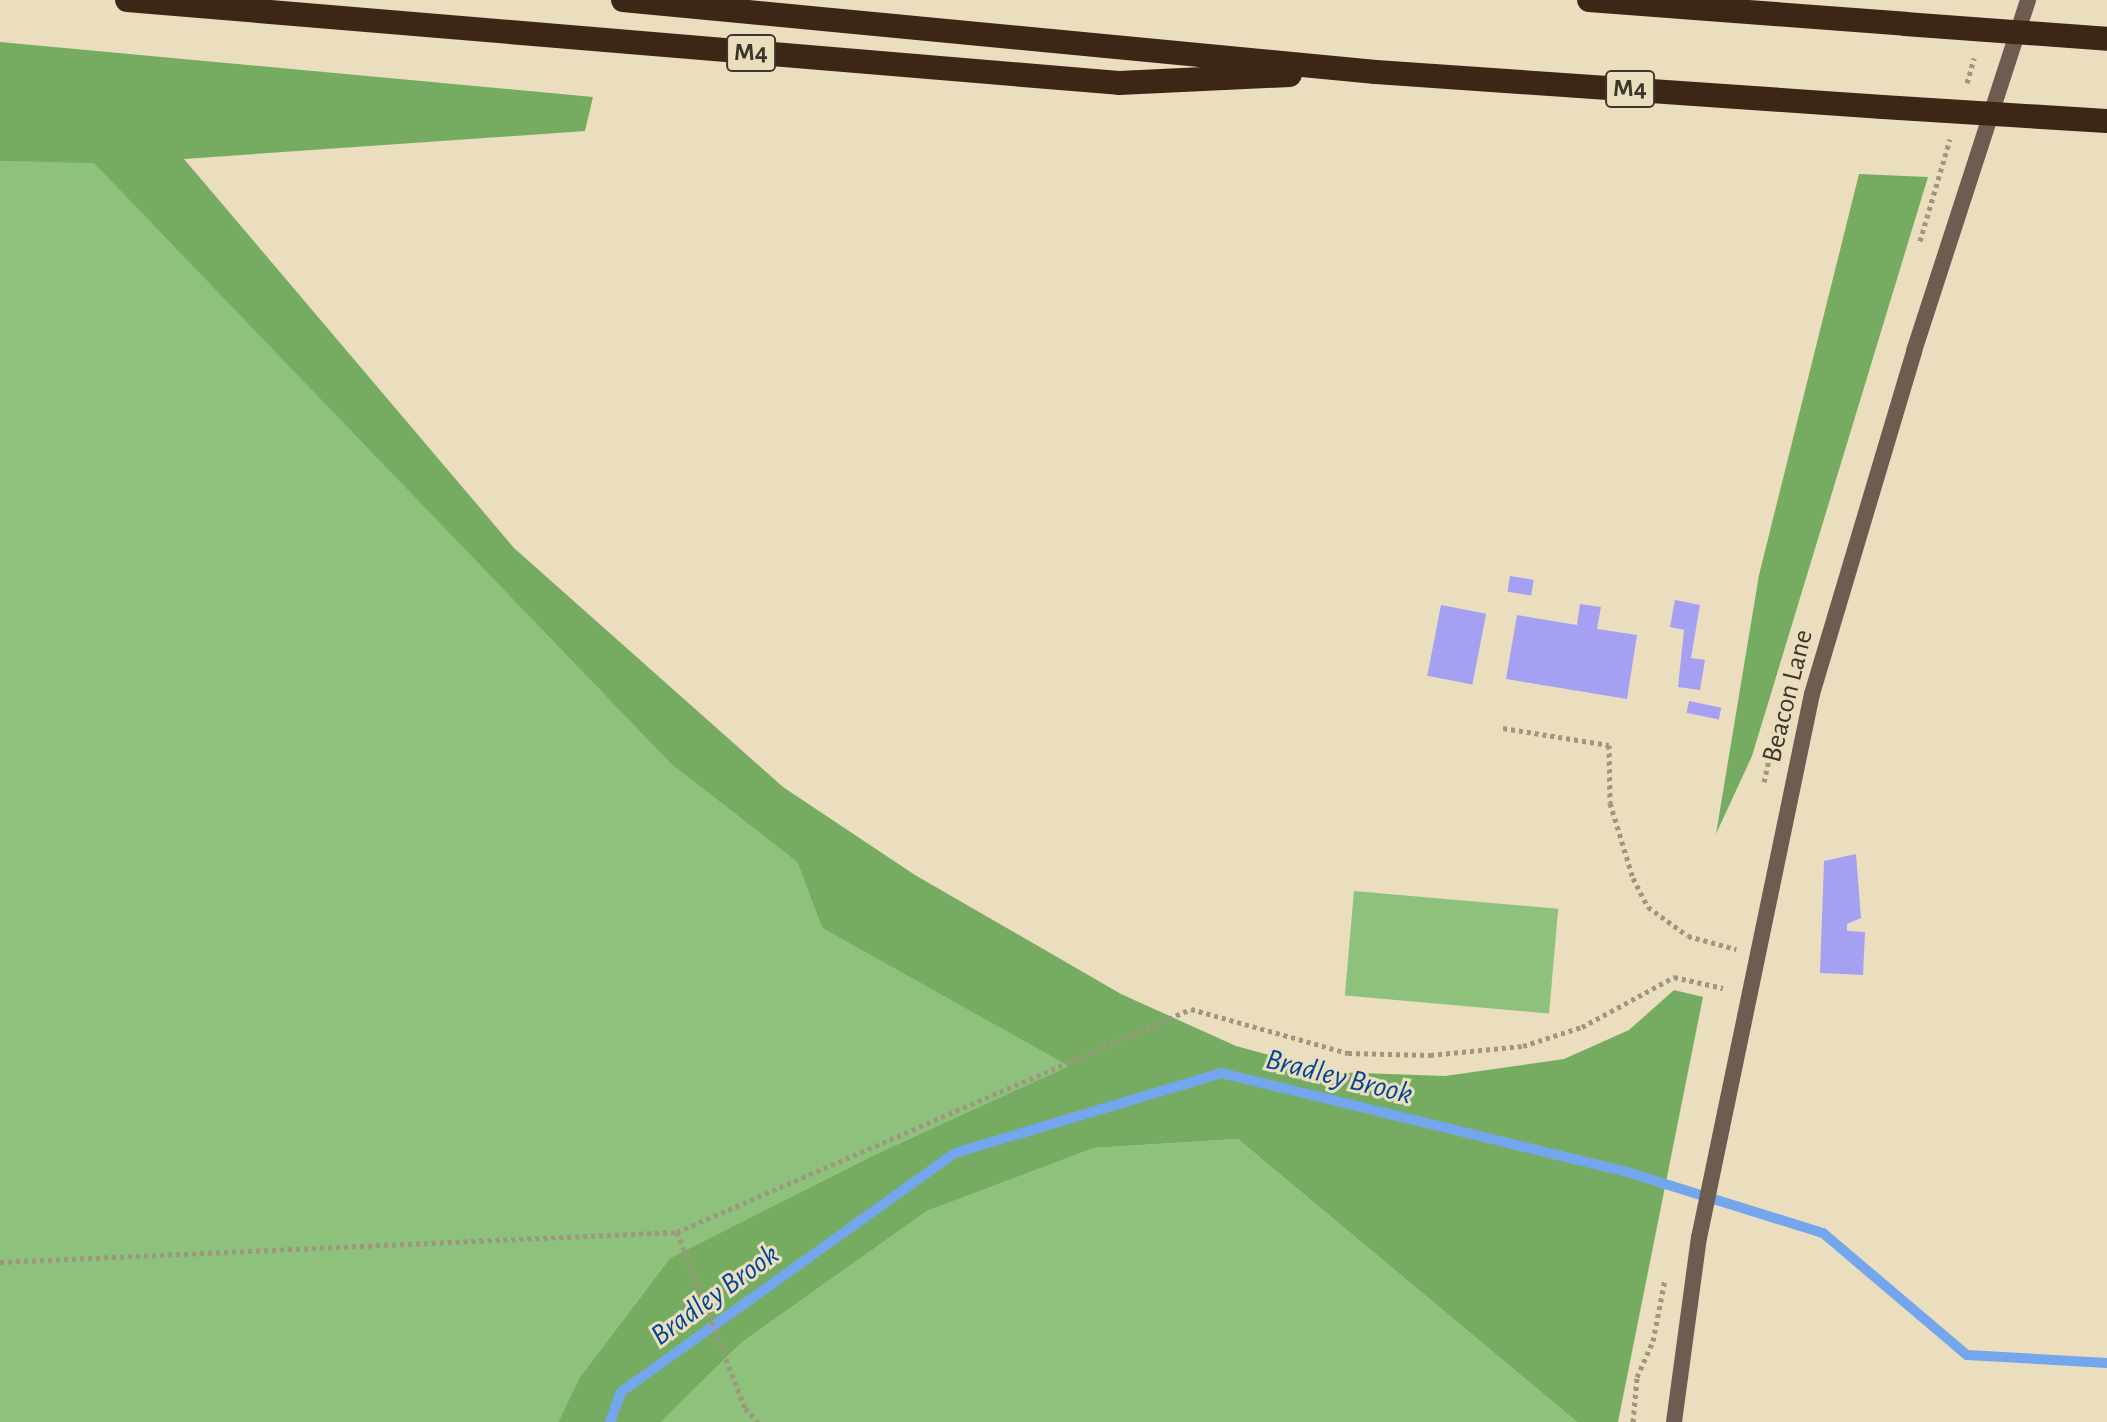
<!DOCTYPE html>
<html>
<head>
<meta charset="utf-8">
<style>
  body { margin:0 }
  #map { position:relative; width:2107px; height:1422px; overflow:hidden; background:#eadebf; font-family:"Alegreya Sans",sans-serif }
  div>[style] { position:absolute }
  [style*='--x'] { left:calc(var(--x)*1px); top:calc(var(--y)*1px); width:calc(var(--w)*1px); rotate:calc(var(--a)*1deg) }
  .green>* { inset:0; background:#8ec27c; transform-origin:0 0 }
  .forest>* { inset:0; background:#76ac62 }
  .stream>* { height:10px; margin:-5px; padding:0 5px; transform-origin:5px; border-radius:5px; background:#74a6ee }
  .building>* { inset:0; background:#a6a0f2; transform-origin:0 0 }
  .path>* { height:5px; margin-top:-2.5px; transform-origin:0; background:repeating-linear-gradient(90deg,#9e967e 0 4px,transparent 0 8px) }
  .secondary>* { height:16px; margin:-8px; padding:0 8px; transform-origin:8px; border-radius:8px; background:#6d5c50 }
  .highway>* { height:24px; margin:-12px; padding:0 12px; transform-origin:12px; border-radius:12px; background:#3c2616 }
  .highway-bridge>* { height:24px; margin:-12px; padding:0 12px; transform-origin:12px; border-radius:12px; background:#3c2616 }
  span { translate:-50% -50%; white-space:nowrap; text-align:center; line-height:1.15; -webkit-text-stroke:6px #eadebf; paint-order:stroke }
  .shield-label span { padding:2px 6px; background:#eadebf; border:2px solid; border-radius:6px; -webkit-text-stroke-width:0 }
  .shield-label { font-size:26px; color:#3b372a; font-weight:700 }
  .street-label { font-size:28px; color:#3b372a }
  .water-label { font-size:30px; color:#004597; font-style:italic }
</style>
</head>
<body>
<div id="map">
  <div class="green">
    <div style="clip-path:polygon(0 161px,94px 162px,671px 764px,797px 862px,822px 928px,1070px 1066px,876px 1154px,670px 1258px,580px 1377px,558px 1422px,0 1422px)"></div>
    <div style="left:1354px;top:891px;width:205px;height:105px;rotate:5deg"></div>
    <div style="clip-path:polygon(1238px 1139px,1577px 1422px,661px 1422px,741px 1343px,927px 1211px,1094px 1148px)"></div>
  </div>
  <div class="forest">
    <div style="clip-path:polygon(0 42px,593px 97px,585px 131px,184px 159px,514px 548px,783px 787px,915px 875px,1121px 994px,1236px 1046px,1332px 1072px,1445px 1076px,1564px 1059px,1629px 1030px,1674px 990px,1703px 997px,1618px 1422px,1577px 1422px,1238px 1139px,1094px 1148px,927px 1211px,741px 1343px,661px 1422px,558px 1422px,580px 1377px,670px 1258px,876px 1154px,1069px 1066px,822px 928px,797px 862px,671px 764px,94px 163px,0 161px)"></div>
    <div style="clip-path:polygon(1859px 174px,1928px 177px,1752px 756px,1716px 834px,1759px 575px)"></div>
  </div>
  <div class="stream">
    <div style="--x:610;--y:1422;--w:32;--a:-70"></div>
    <div style="--x:621;--y:1392;--w:411;--a:-35.6"></div>
    <div style="--x:955;--y:1153;--w:278;--a:-16.7"></div>
    <div style="--x:1221;--y:1073;--w:421;--a:13.7"></div>
    <div style="--x:1630;--y:1173;--w:202;--a:17.3"></div>
    <div style="--x:1823;--y:1233;--w:189;--a:40.3"></div>
    <div style="--x:1967;--y:1355;--w:140;--a:3.3"></div>
  </div>
  <div class="building">
    <div style="left:1510px;top:576px;width:24px;height:16px;rotate:9deg"></div>
    <div style="clip-path:polygon(1675px 600px,1700px 605px,1691px 658px,1705px 660px,1700px 690px,1678px 687px,1684px 630px,1670px 627px)"></div>
    <div style="clip-path:polygon(1580px 604px,1601px 607px,1597px 629px,1637px 635px,1627px 699px,1506px 679px,1517px 615px,1577px 625px)"></div>
    <div style="left:1441px;top:605px;width:46px;height:72px;rotate:11deg"></div>
    <div style="left:1689px;top:701px;width:33px;height:12px;rotate:12deg"></div>
    <div style="clip-path:polygon(1856px 854px,1861px 918px,1847px 924px,1847px 931px,1865px 932px,1863px 975px,1820px 973px,1824px 861px)"></div>
  </div>
  <div class="path">
    <div style="--x:1967;--y:83;--w:26;--a:-74"></div>
    <div style="--x:1920;--y:241;--w:106;--a:-73.6"></div>
    <div style="--x:1503;--y:728;--w:107;--a:9.1"></div>
    <div style="--x:1609;--y:745;--w:58;--a:89"></div>
    <div style="--x:1610;--y:803;--w:78;--a:73"></div>
    <div style="--x:1633;--y:878;--w:33;--a:63"></div>
    <div style="--x:1648;--y:907;--w:49;--a:35.9"></div>
    <div style="--x:1688;--y:936;--w:50;--a:15.2"></div>
    <div style="--x:1764;--y:782;--w:70;--a:-77.6"></div>
    <div style="--x:677;--y:1232;--w:189;--a:68.9"></div>
    <div style="--x:745;--y:1408;--w:19;--a:47"></div>
    <div style="--x:0;--y:1262;--w:678;--a:-2.54"></div>
    <div style="--x:677;--y:1232;--w:560;--a:-23.45"></div>
    <div style="--x:1191;--y:1009;--w:163;--a:15.7"></div>
    <div style="--x:1348;--y:1053;--w:82;--a:1.4"></div>
    <div style="--x:1430;--y:1055;--w:93;--a:-5.5"></div>
    <div style="--x:1523;--y:1046;--w:62;--a:-17.9"></div>
    <div style="--x:1582;--y:1027;--w:105;--a:-28.5"></div>
    <div style="--x:1674;--y:977;--w:50;--a:12.7"></div>
    <div style="--x:1633;--y:1422;--w:45;--a:-84.9"></div>
    <div style="--x:1637;--y:1377;--w:39;--a:-66"></div>
    <div style="--x:1653;--y:1341;--w:63;--a:-79"></div>
  </div>
  <div class="secondary">
    <div style="--x:1674;--y:1422;--w:186;--a:-82.3"></div>
    <div style="--x:1699;--y:1238;--w:556;--a:-78.27"></div>
    <div style="--x:1812;--y:694;--w:358;--a:-73.4"></div>
    <div style="--x:1914;--y:351;--w:369;--a:-72"></div>
  </div>
  <div class="highway">
    <div style="--x:127;--y:0;--w:995;--a:4.78"></div>
    <div style="--x:1119;--y:83;--w:171;--a:-2.7"></div>
    <div style="--x:623;--y:0;--w:756;--a:5.46"></div>
    <div style="--x:1376;--y:72;--w:508;--a:3.95"></div>
    <div style="--x:1589;--y:0;--w:317;--a:4.3"></div>
  </div>
  <div class="highway-bridge">
    <div style="--x:1905;--y:24;--w:203;--a:4.2"></div>
    <div style="--x:1883;--y:107;--w:224;--a:3.6"></div>
  </div>
  <div class="shield-label">
    <span style="left:751px;top:53px">M4</span>
    <span style="left:1630px;top:89px">M4</span>
  </div>
  <div class="street-label">
    <span style="left:1788px;top:696px;rotate:-76deg">Beacon Lane</span>
  </div>
  <div class="water-label">
    <span style="left:1339px;top:1077px;rotate:14deg">Bradley Brook</span>
    <span style="left:715px;top:1295px;rotate:-36deg">Bradley Brook</span>
  </div>
</div>
</body>
</html>
